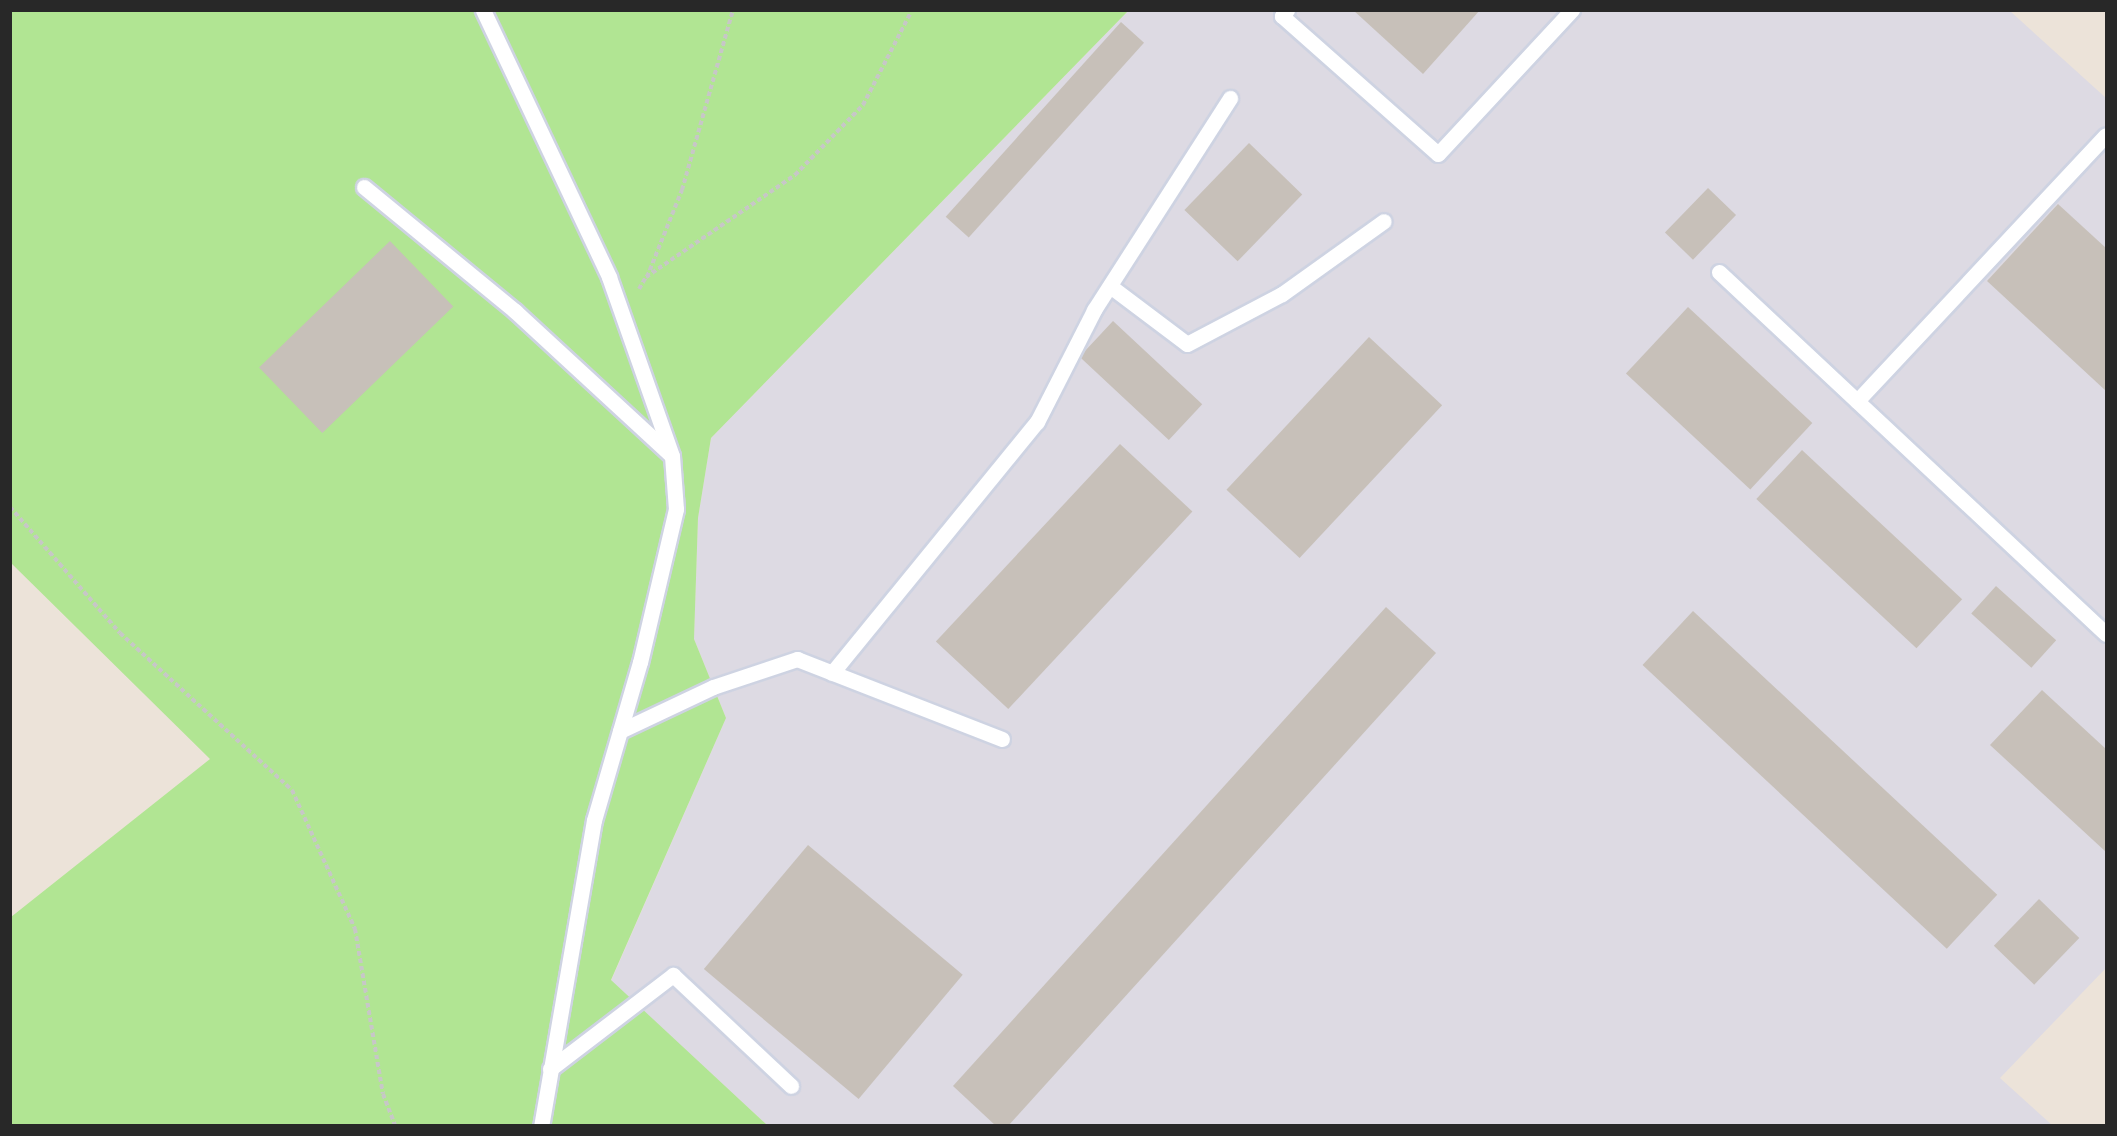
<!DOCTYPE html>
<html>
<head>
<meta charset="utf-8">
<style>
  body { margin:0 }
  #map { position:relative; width:2117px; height:1136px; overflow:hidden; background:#ece3d9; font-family:Barlow,sans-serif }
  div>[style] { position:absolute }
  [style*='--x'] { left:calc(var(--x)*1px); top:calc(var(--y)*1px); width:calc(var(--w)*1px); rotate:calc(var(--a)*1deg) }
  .industrial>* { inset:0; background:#dddae3 }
  .green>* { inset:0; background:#b1e593 }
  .building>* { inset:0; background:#c7c0b9; transform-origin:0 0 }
  .path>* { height:4px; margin-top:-2px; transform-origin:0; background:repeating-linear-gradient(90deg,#c7c7c7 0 4.5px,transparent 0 7.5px) }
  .roads { filter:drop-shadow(2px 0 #ced3e2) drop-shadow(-2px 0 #ced3e2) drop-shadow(0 2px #ced3e2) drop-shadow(0 -2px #ced3e2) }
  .lane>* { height:15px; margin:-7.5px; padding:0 7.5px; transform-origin:7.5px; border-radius:7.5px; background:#fff }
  span { translate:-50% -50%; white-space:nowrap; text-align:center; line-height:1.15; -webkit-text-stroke:4.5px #fff; paint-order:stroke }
  .frame { position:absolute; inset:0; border:12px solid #282828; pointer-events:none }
</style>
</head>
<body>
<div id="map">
  <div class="industrial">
    <div style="clip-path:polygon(1128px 11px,2010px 11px,2106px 98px,2106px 968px,2000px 1078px,2052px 1125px,767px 1125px,611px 981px,726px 718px,694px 639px,698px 518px,711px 438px)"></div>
  </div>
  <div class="green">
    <div style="clip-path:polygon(10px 11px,1128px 11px,711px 438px,698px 518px,694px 639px,726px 718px,611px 980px,767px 1125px,11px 1125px,11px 917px,210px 759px,11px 563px)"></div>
  </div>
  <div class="building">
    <div style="clip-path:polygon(1353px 10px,1480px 10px,1423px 74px)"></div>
    <div style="left:1121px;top:22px;width:31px;height:262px;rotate:42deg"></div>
    <div style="left:1249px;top:143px;width:74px;height:93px;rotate:44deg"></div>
    <div style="left:1708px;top:188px;width:39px;height:62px;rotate:44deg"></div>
    <div style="clip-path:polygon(2058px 204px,2106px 248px,2106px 391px,1987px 281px)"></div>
    <div style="left:390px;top:241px;width:91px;height:182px;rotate:46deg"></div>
    <div style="left:1688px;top:307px;width:170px;height:91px;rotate:43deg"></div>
    <div style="left:1113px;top:321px;width:122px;height:49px;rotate:43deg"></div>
    <div style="left:1369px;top:337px;width:100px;height:209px;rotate:43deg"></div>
    <div style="left:1120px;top:444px;width:99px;height:270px;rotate:43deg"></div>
    <div style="left:1802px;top:450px;width:219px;height:67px;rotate:43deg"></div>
    <div style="left:1996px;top:586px;width:81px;height:37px;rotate:42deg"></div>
    <div style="clip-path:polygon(1386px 607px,1436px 653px,1008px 1126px,996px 1126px,953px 1086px)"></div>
    <div style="left:1693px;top:611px;width:416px;height:74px;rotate:43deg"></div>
    <div style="clip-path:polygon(2042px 690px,2106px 749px,2106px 852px,1990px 745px)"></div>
    <div style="left:808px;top:845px;width:202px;height:162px;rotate:40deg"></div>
    <div style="left:2039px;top:899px;width:56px;height:65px;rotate:44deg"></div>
  </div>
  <div class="path">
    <div style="--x:647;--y:277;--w:94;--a:-68.1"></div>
    <div style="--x:682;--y:190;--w:187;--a:-74.2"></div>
    <div style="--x:639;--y:289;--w:14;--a:-60"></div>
    <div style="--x:646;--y:277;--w:181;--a:-34.4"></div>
    <div style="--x:795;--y:175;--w:98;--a:-45.8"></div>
    <div style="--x:863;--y:105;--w:107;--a:-62.7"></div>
    <div style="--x:10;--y:507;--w:167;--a:48.9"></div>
    <div style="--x:120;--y:633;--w:233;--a:42.4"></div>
    <div style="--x:292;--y:790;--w:153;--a:65.6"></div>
    <div style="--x:355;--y:929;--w:167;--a:80.4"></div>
    <div style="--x:383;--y:1094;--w:34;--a:69"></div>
  </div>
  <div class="roads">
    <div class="lane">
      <div style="--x:483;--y:10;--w:295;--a:64.7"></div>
      <div style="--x:609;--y:277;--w:190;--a:70.6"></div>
      <div style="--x:672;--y:456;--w:53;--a:85.7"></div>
      <div style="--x:676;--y:509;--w:157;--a:103.2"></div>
      <div style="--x:640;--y:662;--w:165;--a:106.2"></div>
      <div style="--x:594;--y:820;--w:311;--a:99.8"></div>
      <div style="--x:1287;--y:10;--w:8;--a:130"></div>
      <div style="--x:1282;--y:16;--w:208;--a:41.5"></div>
      <div style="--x:1438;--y:154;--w:197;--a:-47.1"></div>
      <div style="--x:364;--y:187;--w:195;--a:39.4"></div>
      <div style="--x:515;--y:311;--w:211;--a:42.7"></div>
      <div style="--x:1719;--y:272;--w:530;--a:43.09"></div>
      <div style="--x:1110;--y:286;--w:96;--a:37"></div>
      <div style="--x:1187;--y:344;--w:107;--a:-27.8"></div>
      <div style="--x:1282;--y:294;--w:125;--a:-35.6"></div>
      <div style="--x:1857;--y:401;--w:364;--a:-46.9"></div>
      <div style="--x:832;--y:673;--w:324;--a:-50.8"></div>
      <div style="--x:1037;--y:422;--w:126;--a:-63"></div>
      <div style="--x:1094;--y:310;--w:252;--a:-57.3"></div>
      <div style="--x:620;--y:731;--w:103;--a:-25.3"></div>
      <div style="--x:713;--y:687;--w:89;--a:-18.4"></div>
      <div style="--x:797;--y:659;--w:220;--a:21.3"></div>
      <div style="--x:550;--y:1069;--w:155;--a:-37.4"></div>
      <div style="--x:673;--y:975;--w:162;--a:43.2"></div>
    </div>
  </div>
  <div class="frame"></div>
</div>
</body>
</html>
